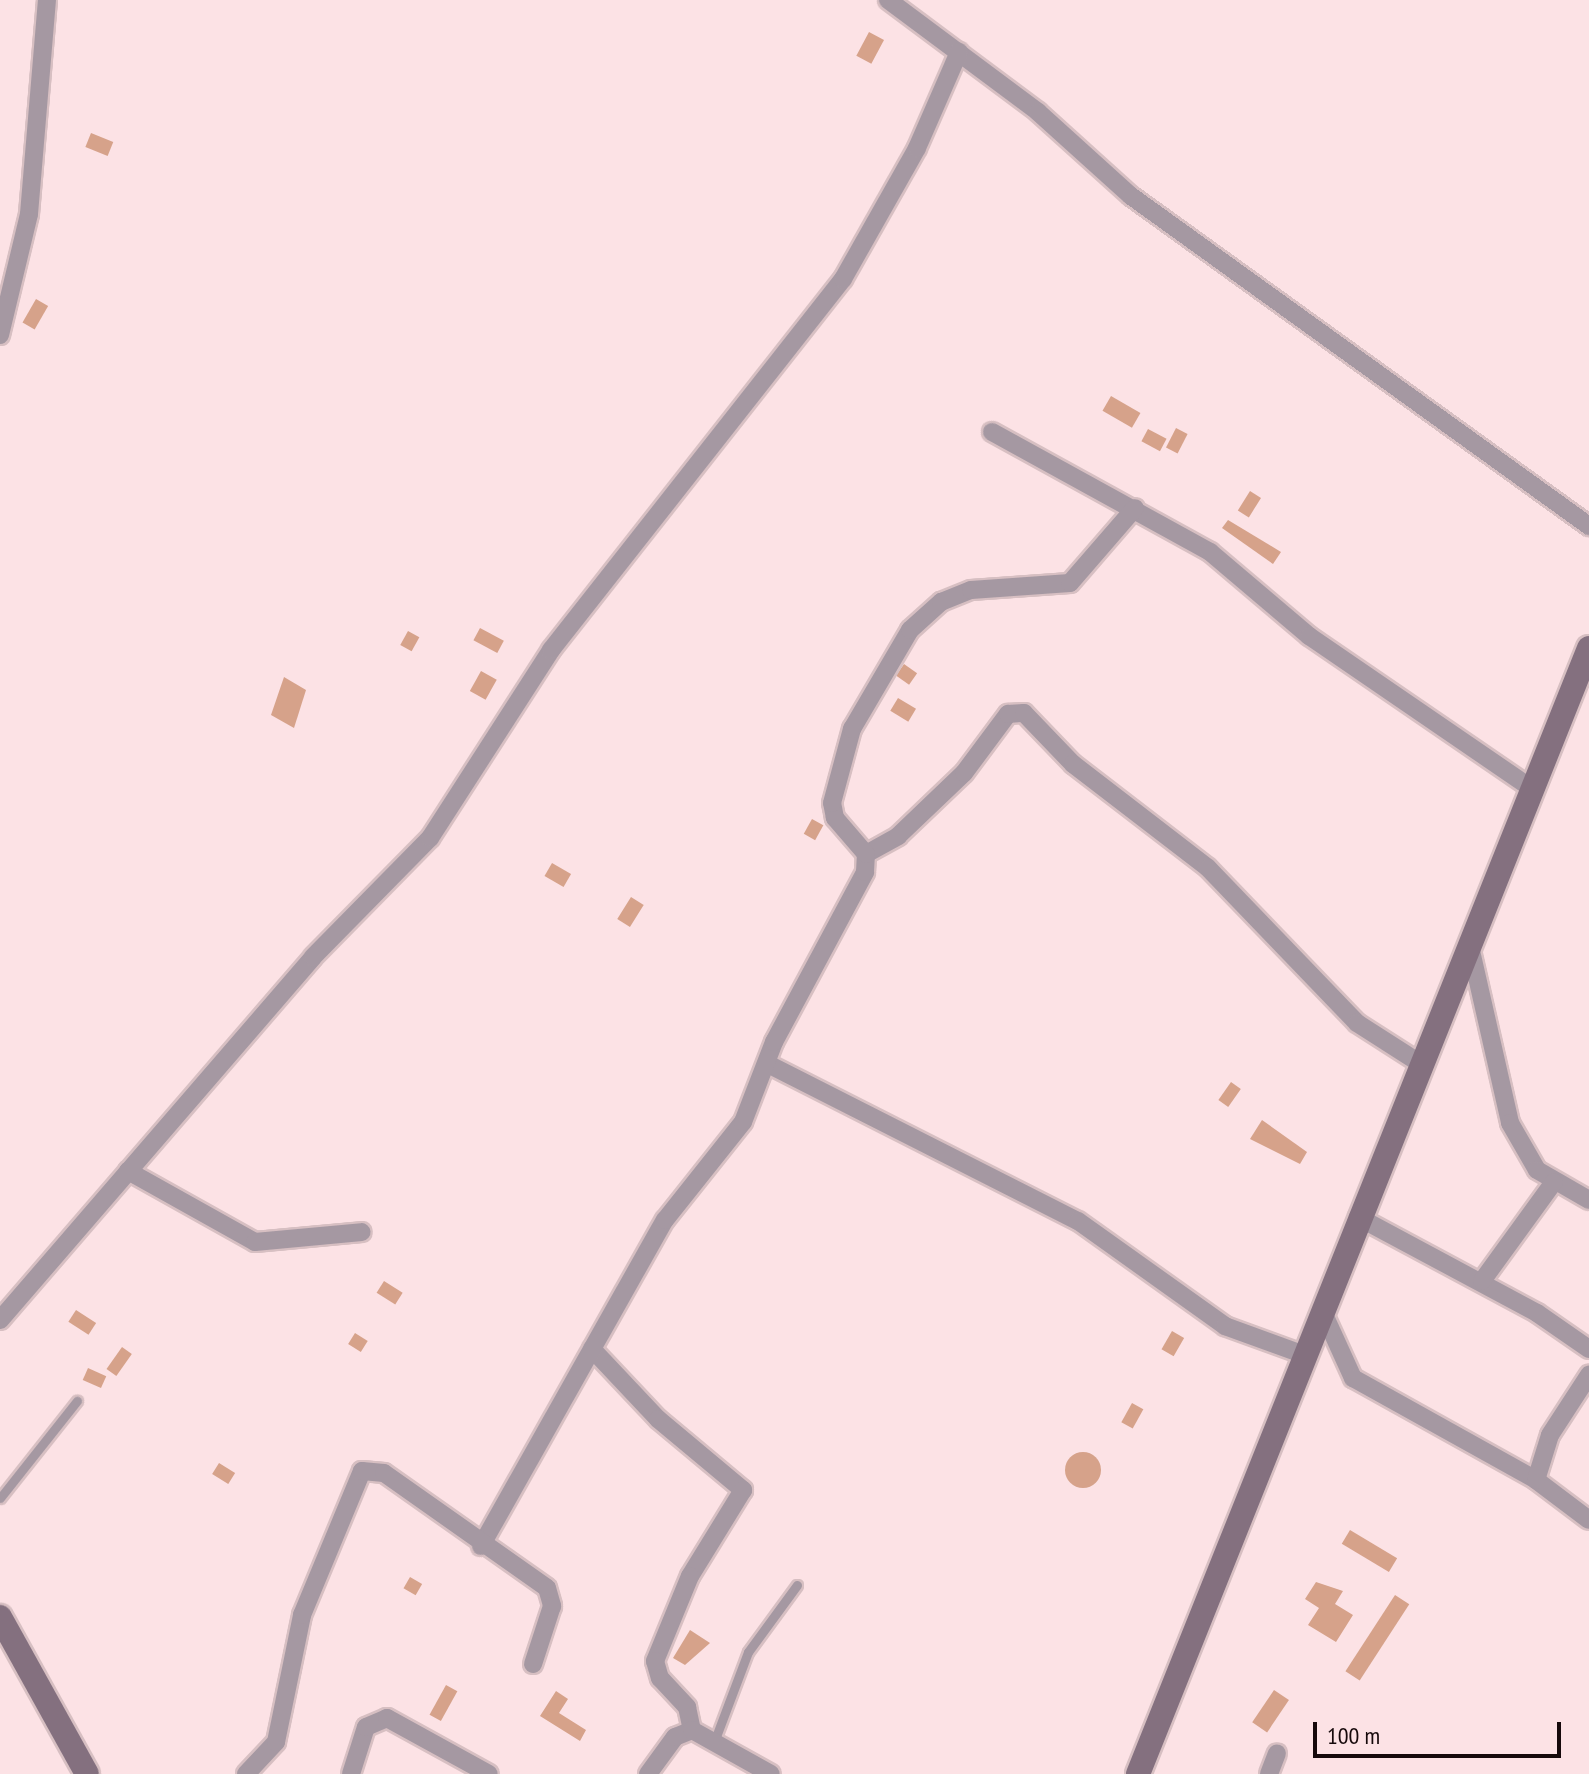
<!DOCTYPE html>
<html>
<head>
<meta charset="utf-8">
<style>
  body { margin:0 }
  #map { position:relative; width:1589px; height:1774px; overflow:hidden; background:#fce2e5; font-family:"PT Sans Narrow",sans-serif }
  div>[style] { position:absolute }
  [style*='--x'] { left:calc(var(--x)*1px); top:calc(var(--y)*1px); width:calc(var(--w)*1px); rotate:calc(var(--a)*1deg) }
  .building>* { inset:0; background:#d6a28a; transform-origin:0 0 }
  .round { border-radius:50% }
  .roads { filter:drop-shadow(2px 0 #d7bfc2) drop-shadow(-2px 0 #d7bfc2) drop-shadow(0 2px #d7bfc2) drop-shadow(0 -2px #d7bfc2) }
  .lane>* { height:9px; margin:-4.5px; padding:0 4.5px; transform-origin:4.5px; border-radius:4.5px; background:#a598a2 }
  .street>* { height:18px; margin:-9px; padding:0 9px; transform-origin:9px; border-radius:9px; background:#a598a2 }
  .secondary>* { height:24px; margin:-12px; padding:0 12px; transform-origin:12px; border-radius:12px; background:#84707f }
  span { translate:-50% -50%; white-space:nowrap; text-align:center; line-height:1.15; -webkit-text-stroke:8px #fce2e5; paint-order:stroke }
  .scale { position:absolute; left:1313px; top:1722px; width:248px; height:36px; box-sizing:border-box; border:4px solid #16090b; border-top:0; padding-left:10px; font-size:24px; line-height:28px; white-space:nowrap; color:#16090b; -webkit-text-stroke:6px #fce2e5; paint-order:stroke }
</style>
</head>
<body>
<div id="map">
  <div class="building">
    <div style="left:869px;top:32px;width:17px;height:27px;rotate:28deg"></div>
    <div style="left:91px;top:133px;width:24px;height:15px;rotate:22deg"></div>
    <div style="left:36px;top:299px;width:14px;height:27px;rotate:30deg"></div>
    <div style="left:1111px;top:396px;width:34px;height:17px;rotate:30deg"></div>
    <div style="left:1176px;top:428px;width:13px;height:22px;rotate:27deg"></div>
    <div style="left:1148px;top:429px;width:21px;height:14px;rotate:28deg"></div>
    <div style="left:1250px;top:491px;width:13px;height:23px;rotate:32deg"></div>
    <div style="clip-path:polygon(1228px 520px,1281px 552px,1273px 564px,1222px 528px)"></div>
    <div style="left:480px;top:628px;width:27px;height:14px;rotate:28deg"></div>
    <div style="left:408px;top:631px;width:13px;height:16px;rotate:29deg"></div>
    <div style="left:904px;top:664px;width:16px;height:14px;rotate:35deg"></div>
    <div style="left:481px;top:671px;width:18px;height:23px;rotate:29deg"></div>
    <div style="clip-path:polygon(284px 677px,306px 690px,294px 728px,271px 715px)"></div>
    <div style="left:898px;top:698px;width:21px;height:15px;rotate:31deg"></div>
    <div style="left:812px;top:819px;width:13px;height:17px;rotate:29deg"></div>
    <div style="left:552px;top:863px;width:22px;height:15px;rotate:30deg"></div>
    <div style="left:631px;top:897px;width:15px;height:26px;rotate:32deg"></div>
    <div style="left:1231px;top:1082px;width:12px;height:22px;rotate:35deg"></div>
    <div style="clip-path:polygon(1262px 1120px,1307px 1152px,1300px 1164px,1250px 1139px)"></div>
    <div style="left:384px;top:1281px;width:22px;height:14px;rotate:32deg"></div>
    <div style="left:76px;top:1310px;width:24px;height:14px;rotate:33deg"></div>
    <div style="left:1172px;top:1331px;width:14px;height:21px;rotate:30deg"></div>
    <div style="left:355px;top:1333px;width:15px;height:13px;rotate:32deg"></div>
    <div style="left:122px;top:1347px;width:12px;height:27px;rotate:35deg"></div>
    <div style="left:88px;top:1368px;width:20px;height:13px;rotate:24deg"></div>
    <div style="left:1132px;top:1403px;width:13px;height:22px;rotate:29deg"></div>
    <div class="round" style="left:1065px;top:1452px;width:36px;height:36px"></div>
    <div style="left:219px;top:1463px;width:19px;height:13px;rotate:32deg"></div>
    <div style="left:1350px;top:1530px;width:55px;height:16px;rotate:31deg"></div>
    <div style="left:410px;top:1577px;width:14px;height:13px;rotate:30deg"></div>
    <div style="clip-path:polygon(1316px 1582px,1343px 1591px,1335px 1604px,1353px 1615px,1336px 1642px,1308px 1625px,1319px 1608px,1305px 1599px)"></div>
    <div style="left:1395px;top:1595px;width:17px;height:91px;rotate:33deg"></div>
    <div style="clip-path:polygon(690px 1630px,710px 1643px,685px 1665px,673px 1658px)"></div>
    <div style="left:446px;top:1685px;width:13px;height:34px;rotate:29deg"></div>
    <div style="left:1274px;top:1690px;width:18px;height:39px;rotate:34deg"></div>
    <div style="clip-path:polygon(556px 1691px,568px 1699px,559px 1713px,586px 1730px,580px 1741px,540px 1716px)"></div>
  </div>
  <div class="roads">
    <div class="lane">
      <div style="--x:0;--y:1498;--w:124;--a:-51.6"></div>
      <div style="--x:714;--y:1742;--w:96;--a:-69.3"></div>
      <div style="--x:748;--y:1652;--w:83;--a:-53.8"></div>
    </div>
    <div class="street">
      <div style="--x:888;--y:0;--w:187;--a:36.7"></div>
      <div style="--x:1038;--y:112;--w:125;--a:42.1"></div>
      <div style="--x:1131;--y:196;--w:565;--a:35.77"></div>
      <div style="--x:0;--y:335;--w:124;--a:-76.5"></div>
      <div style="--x:29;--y:214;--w:215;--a:-85.2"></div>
      <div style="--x:992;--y:432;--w:249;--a:28.8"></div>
      <div style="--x:1210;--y:552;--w:130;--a:40.3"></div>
      <div style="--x:1309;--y:636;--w:269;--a:34.4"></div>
      <div style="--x:866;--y:854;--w:37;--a:-29"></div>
      <div style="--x:898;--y:836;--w:91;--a:-43.7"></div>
      <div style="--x:964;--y:773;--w:74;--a:-53.3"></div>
      <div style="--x:1008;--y:714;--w:16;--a:-4"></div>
      <div style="--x:1024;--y:713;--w:71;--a:46.1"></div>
      <div style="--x:1073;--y:764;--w:170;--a:37.6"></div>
      <div style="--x:1208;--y:868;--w:215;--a:46.1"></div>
      <div style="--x:1357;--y:1023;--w:76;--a:32.6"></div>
      <div style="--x:1469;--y:942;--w:186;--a:77.2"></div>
      <div style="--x:1510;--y:1123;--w:54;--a:60.1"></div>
      <div style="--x:1537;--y:1170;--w:60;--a:30"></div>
      <div style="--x:768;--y:1064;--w:347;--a:26.9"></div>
      <div style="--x:1078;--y:1221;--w:181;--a:35.5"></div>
      <div style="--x:1225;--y:1326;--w:82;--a:20"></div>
      <div style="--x:128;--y:1171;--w:145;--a:29.2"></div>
      <div style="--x:255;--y:1242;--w:107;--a:-5.3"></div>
      <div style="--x:1358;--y:1217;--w:203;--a:28.2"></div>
      <div style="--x:1537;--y:1313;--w:63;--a:34.7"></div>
      <div style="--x:1482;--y:1281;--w:122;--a:-54"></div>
      <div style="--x:1322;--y:1310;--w:75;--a:65.5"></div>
      <div style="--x:1353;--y:1378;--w:210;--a:29.1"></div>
      <div style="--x:1536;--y:1480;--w:66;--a:37"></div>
      <div style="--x:0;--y:1320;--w:479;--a:-49.2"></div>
      <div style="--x:313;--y:957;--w:167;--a:-45.5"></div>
      <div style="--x:430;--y:838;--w:224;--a:-57.2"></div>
      <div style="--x:551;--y:650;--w:472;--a:-51.8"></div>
      <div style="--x:843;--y:279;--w:150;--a:-60.5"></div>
      <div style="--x:917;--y:148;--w:105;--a:-66.4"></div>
      <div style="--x:592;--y:1349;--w:96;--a:46.7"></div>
      <div style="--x:658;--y:1419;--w:111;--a:39.9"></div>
      <div style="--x:743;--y:1490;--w:101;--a:121.6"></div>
      <div style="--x:690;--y:1576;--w:92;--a:112.4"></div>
      <div style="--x:655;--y:1661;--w:18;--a:74"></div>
      <div style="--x:660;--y:1678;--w:40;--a:47"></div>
      <div style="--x:687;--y:1707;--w:24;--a:78"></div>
      <div style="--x:1536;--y:1480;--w:47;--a:-72.7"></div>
      <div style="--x:1550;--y:1435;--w:72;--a:-57"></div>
      <div style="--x:481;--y:1546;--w:374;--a:-60.6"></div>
      <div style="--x:665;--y:1220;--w:125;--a:-51.5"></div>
      <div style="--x:743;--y:1122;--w:86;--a:-68.8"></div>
      <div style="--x:774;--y:1042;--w:193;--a:-61.8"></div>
      <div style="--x:865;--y:872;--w:18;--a:-87"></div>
      <div style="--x:866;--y:854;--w:48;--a:-130.7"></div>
      <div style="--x:835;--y:818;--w:15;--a:-101"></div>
      <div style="--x:832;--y:803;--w:77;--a:-74.9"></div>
      <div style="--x:852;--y:729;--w:115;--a:-59.6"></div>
      <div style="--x:910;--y:630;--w:42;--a:-42.1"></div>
      <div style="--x:941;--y:602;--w:32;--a:-22"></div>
      <div style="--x:971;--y:590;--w:99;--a:-4"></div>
      <div style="--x:1070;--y:583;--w:99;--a:-49.1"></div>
      <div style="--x:246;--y:1774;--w:44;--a:-46.8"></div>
      <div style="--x:276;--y:1742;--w:130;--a:-78.4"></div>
      <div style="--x:302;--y:1615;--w:156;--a:-67.4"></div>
      <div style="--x:362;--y:1471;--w:22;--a:5"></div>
      <div style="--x:384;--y:1473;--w:199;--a:35.2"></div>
      <div style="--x:547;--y:1588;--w:19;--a:74"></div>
      <div style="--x:552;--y:1606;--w:61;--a:108.1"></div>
      <div style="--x:351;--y:1774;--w:49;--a:-72.3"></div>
      <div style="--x:366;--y:1727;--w:23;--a:-23"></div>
      <div style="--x:387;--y:1718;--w:116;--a:28.8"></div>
      <div style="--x:648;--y:1774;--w:46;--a:-53.9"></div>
      <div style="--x:675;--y:1737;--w:18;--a:-22"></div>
      <div style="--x:692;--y:1730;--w:90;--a:29.1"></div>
      <div style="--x:1269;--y:1774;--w:22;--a:-69"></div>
    </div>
    <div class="secondary">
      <div style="--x:0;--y:1617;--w:179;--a:61"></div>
      <div style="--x:1138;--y:1774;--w:1213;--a:-68.17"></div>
    </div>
  </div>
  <div class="scale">100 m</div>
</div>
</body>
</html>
